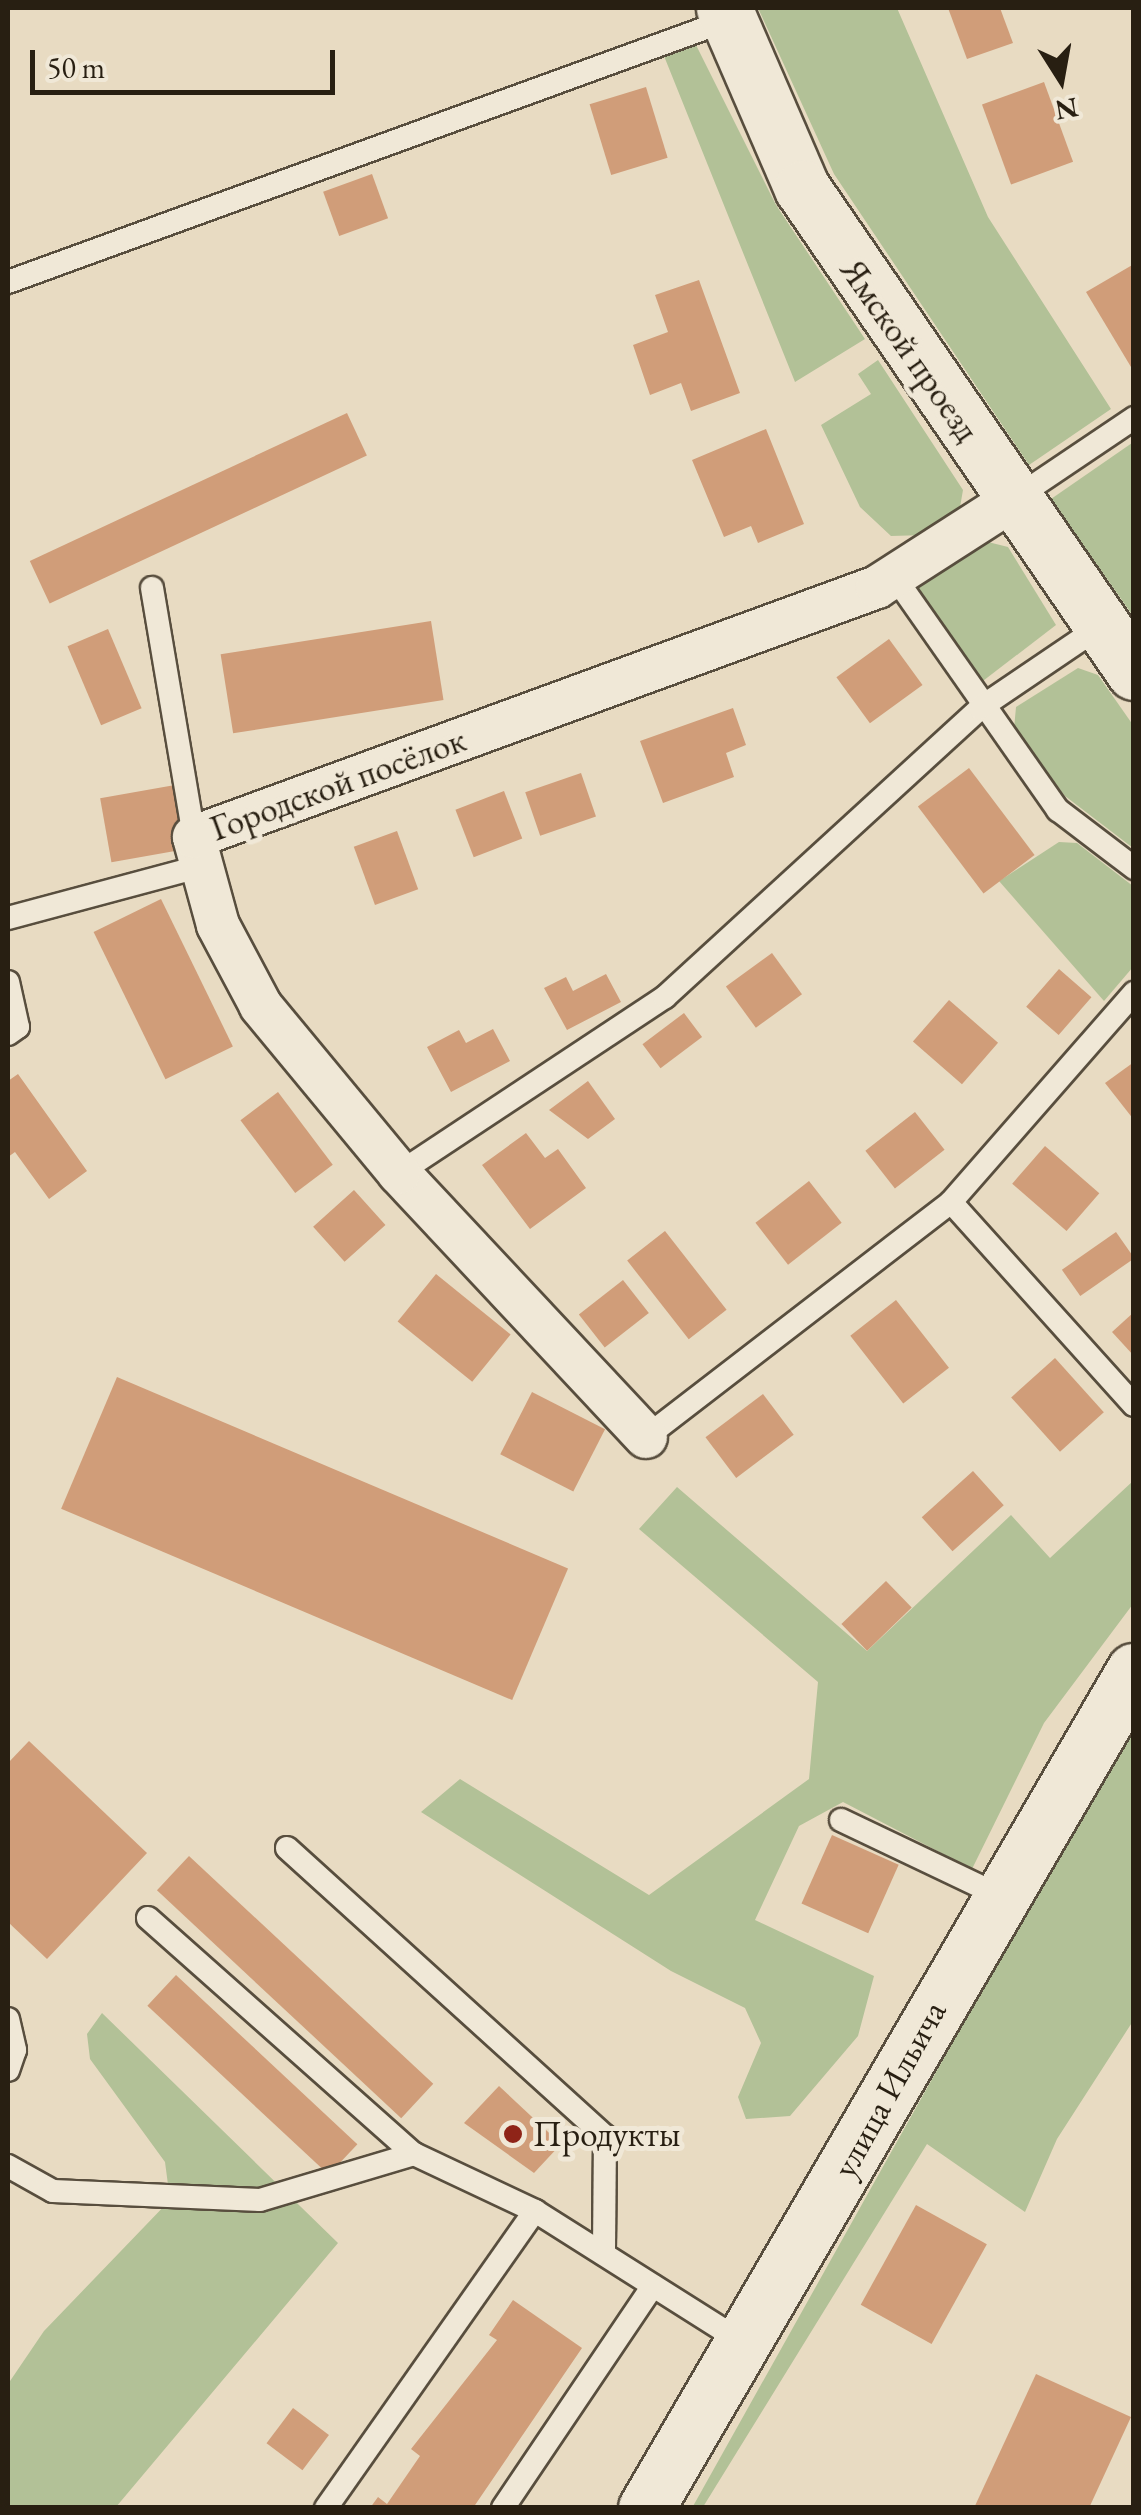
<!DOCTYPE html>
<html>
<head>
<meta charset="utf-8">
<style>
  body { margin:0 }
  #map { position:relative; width:1141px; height:2515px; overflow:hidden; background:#e8dbc2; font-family:"EB Garamond",serif }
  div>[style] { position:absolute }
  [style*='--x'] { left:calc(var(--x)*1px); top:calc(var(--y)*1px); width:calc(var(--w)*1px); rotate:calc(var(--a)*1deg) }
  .green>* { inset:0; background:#b2c197 }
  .building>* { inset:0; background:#d09d79; transform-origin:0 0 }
  .roads { filter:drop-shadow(2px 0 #584e3e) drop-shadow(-2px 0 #584e3e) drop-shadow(0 2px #584e3e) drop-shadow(0 -2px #584e3e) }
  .lane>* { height:22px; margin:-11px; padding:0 11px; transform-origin:11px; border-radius:11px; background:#f0e8d7 }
  .street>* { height:42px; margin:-21px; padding:0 21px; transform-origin:21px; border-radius:21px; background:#f0e8d7 }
  .secondary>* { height:55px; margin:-27.5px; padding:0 27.5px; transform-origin:27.5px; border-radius:27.5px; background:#f0e8d7 }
  .dots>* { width:28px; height:28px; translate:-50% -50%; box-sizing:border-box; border:5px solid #f0e8d7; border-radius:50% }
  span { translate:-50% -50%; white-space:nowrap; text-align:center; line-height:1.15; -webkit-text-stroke:10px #f0e8d7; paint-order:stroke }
  .street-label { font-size:35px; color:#281f12 }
  .poi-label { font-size:35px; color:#281f12 }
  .left { translate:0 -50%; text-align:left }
  .frame { position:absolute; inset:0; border:10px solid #281f12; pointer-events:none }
  .north { position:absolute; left:1011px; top:30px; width:100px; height:100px; -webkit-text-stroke:8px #f0e8d7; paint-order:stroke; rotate:169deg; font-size:28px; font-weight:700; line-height:40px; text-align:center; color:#281f12 }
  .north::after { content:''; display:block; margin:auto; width:35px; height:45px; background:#281f12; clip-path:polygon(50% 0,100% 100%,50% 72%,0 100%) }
  .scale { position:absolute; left:30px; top:50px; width:305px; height:45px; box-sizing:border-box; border:5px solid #281f12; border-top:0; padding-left:12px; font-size:30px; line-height:35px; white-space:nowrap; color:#281f12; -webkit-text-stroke:8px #f0e8d7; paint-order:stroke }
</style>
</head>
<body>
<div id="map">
  <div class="green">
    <div style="clip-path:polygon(758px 8px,897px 8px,988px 217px,1111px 409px,1029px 465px,834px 174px)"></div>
    <div style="clip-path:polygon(696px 45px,776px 205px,865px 339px,795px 382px,664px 56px)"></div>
    <div style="clip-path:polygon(878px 360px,963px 490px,959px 513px,926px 535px,891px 536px,860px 507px,821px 425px,871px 394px,858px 374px)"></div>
    <div style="clip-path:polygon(1132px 443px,1134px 446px,1133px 616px,1051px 499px)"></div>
    <div style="clip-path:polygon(984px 541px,1008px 547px,1056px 625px,979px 684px,915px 584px)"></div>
    <div style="clip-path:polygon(1078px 668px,1098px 675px,1133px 725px,1133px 848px,1065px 796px,1014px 729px,1016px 707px)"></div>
    <div style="clip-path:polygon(1059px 842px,1077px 843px,1133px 886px,1133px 967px,1104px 1001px,999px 881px)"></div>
    <div style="clip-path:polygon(1133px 1481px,1133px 1604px,1044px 1723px,972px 1869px,843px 1802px,799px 1826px,755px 1920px,874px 1976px,858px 2036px,790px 2116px,746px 2119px,738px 2097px,761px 2043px,745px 2008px,671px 1971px,421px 1812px,460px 1779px,649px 1895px,809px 1779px,818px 1682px,639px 1529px,677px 1487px,867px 1651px,1011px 1515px,1050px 1558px)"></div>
    <div style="clip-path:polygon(1133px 1720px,1133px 2021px,1057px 2139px,1025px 2212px,927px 2144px,703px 2507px,692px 2508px)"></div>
    <div style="clip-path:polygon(102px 2013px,338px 2243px,116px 2507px,8px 2508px,8px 2384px,44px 2331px,170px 2200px,165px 2162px,90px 2059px,87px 2034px)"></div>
  </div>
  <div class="building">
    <div style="clip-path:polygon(948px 8px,1000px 8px,1013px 43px,967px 59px)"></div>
    <div style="left:1044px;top:82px;width:85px;height:66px;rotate:70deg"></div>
    <div style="left:646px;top:87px;width:74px;height:59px;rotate:73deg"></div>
    <div style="left:372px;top:174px;width:47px;height:52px;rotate:70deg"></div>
    <div style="clip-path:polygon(1134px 264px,1134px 372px,1086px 292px)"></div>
    <div style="clip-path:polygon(699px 280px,740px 393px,691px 411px,681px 383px,650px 395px,633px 345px,668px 332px,655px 295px)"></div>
    <div style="left:347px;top:413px;width:47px;height:350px;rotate:65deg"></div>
    <div style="clip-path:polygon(766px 429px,804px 524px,758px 543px,751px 526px,724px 537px,692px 460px)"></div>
    <div style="left:431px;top:621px;width:80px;height:213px;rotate:81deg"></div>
    <div style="left:108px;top:629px;width:86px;height:44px;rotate:67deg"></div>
    <div style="left:889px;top:639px;width:57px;height:65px;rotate:54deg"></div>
    <div style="clip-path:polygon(733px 708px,746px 745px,726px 753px,734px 777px,663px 803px,640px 741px)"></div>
    <div style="left:969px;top:768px;width:109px;height:64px;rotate:53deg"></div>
    <div style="left:581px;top:773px;width:46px;height:59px;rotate:71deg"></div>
    <div style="left:175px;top:785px;width:65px;height:76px;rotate:80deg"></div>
    <div style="left:504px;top:791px;width:51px;height:52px;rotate:69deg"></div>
    <div style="left:397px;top:831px;width:62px;height:46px;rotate:70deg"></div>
    <div style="left:161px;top:899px;width:164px;height:75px;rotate:64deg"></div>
    <div style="left:772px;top:953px;width:51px;height:57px;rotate:54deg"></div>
    <div style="left:1059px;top:969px;width:43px;height:50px;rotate:41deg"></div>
    <div style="clip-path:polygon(606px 974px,621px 1002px,567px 1030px,544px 988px,566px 977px,573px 991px)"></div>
    <div style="left:949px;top:1000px;width:65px;height:55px;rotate:41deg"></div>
    <div style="left:684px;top:1013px;width:30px;height:52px;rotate:53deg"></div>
    <div style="clip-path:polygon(493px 1029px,510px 1061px,451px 1092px,427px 1047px,459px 1030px,466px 1043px)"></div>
    <div style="clip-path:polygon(1134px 1062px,1134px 1120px,1105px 1083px)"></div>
    <div style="clip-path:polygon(18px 1074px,87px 1171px,49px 1199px,15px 1152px,8px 1157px,8px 1081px)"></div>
    <div style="clip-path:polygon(588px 1081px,615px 1119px,588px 1139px,549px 1110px)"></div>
    <div style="left:278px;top:1092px;width:91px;height:47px;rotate:53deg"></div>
    <div style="left:915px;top:1112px;width:48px;height:63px;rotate:52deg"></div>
    <div style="clip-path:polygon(526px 1133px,545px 1158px,558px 1149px,586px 1188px,530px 1229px,482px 1165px)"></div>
    <div style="left:1045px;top:1146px;width:72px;height:50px;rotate:41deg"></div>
    <div style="left:809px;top:1181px;width:53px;height:68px;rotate:52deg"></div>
    <div style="left:354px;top:1190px;width:47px;height:55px;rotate:48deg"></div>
    <div style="left:665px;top:1231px;width:100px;height:48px;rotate:52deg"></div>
    <div style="left:1116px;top:1232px;width:32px;height:66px;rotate:55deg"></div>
    <div style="left:436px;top:1274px;width:96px;height:61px;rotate:39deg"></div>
    <div style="left:623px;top:1280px;width:42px;height:56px;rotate:52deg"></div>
    <div style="left:896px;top:1300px;width:86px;height:58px;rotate:52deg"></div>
    <div style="clip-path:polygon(1134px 1312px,1134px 1356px,1112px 1332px)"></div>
    <div style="left:1055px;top:1358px;width:73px;height:59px;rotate:48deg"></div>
    <div style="left:117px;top:1377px;width:490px;height:143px;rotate:23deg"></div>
    <div style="left:532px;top:1392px;width:82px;height:70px;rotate:27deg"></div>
    <div style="left:763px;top:1394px;width:51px;height:72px;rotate:53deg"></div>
    <div style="left:973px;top:1471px;width:46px;height:69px;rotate:48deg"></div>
    <div style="left:886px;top:1581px;width:37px;height:62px;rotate:46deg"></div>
    <div style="clip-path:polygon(29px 1741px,147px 1853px,47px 1959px,8px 1922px,8px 1763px)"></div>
    <div style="left:832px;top:1835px;width:73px;height:75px;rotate:24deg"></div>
    <div style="left:189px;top:1856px;width:334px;height:47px;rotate:43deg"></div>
    <div style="left:176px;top:1975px;width:248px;height:42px;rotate:43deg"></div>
    <div style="clip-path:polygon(499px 2086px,561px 2144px,534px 2173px,464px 2123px)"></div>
    <div style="left:916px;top:2205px;width:81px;height:114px;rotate:29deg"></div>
    <div style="clip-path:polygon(513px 2300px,582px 2348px,473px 2508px,370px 2508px,378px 2497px,387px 2504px,420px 2456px,411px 2449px,497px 2340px,489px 2335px)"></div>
    <div style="clip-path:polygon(1036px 2374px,1131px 2417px,1089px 2508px,974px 2508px)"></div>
    <div style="left:293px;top:2408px;width:45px;height:44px;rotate:37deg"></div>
  </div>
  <div class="roads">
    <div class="lane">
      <div style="--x:8;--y:282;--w:766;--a:-20"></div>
      <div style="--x:1014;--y:499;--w:145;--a:-34"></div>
      <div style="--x:894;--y:576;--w:286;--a:55"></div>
      <div style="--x:1058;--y:810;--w:96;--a:37.3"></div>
      <div style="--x:152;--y:588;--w:253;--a:80.4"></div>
      <div style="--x:8;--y:918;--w:201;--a:-15"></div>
      <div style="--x:8;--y:982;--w:46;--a:77.5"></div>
      <div style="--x:18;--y:1027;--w:12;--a:145"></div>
      <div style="--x:399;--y:1173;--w:319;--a:-33.5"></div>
      <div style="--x:665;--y:997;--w:427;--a:-42.5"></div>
      <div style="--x:980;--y:708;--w:146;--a:-34.1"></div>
      <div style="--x:951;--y:1202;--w:273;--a:48"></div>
      <div style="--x:646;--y:1437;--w:385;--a:-37.6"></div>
      <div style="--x:951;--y:1202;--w:278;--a:-48.8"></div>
      <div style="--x:841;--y:1820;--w:174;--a:25.5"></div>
      <div style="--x:287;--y:1848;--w:429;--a:42.2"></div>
      <div style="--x:605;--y:2136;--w:118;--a:90.5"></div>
      <div style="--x:148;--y:1918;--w:356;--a:41.6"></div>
      <div style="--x:414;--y:2154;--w:134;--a:25.2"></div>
      <div style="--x:8;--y:2019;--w:32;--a:77"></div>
      <div style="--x:15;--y:2050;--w:21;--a:109"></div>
      <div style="--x:8;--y:2166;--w:51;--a:29.1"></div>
      <div style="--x:53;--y:2191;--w:207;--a:2.5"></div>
      <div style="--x:260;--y:2200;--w:161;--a:-16.6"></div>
      <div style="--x:326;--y:2508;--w:363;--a:-54.9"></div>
      <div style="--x:535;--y:2211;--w:245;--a:32.3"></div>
      <div style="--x:503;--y:2508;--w:268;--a:-56"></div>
    </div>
    <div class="street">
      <div style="--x:646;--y:1437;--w:362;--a:-133.1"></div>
      <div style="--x:399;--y:1173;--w:217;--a:-129.6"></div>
      <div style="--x:261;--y:1006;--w:92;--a:-118"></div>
      <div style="--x:218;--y:925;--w:91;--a:-105.3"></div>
      <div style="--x:194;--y:837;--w:727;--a:-20.1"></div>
      <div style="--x:877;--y:587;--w:163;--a:-32.7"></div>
    </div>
    <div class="secondary">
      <div style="--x:724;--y:8;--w:196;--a:66.6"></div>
      <div style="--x:802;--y:188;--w:587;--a:55.55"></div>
      <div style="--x:646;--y:2508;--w:969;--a:-59.76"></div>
    </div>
  </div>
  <div class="dots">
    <div style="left:513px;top:2134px;background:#8f2418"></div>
  </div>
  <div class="street-label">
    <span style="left:910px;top:350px;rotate:55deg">Ямской проезд</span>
    <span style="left:338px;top:784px;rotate:-20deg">Городской посёлок</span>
    <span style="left:889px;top:2089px;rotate:-61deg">улица Ильича</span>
  </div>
  <div class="poi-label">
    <span class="left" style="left:533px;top:2134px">Продукты</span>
  </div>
  <div class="frame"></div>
  <div class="north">N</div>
  <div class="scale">50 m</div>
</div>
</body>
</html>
